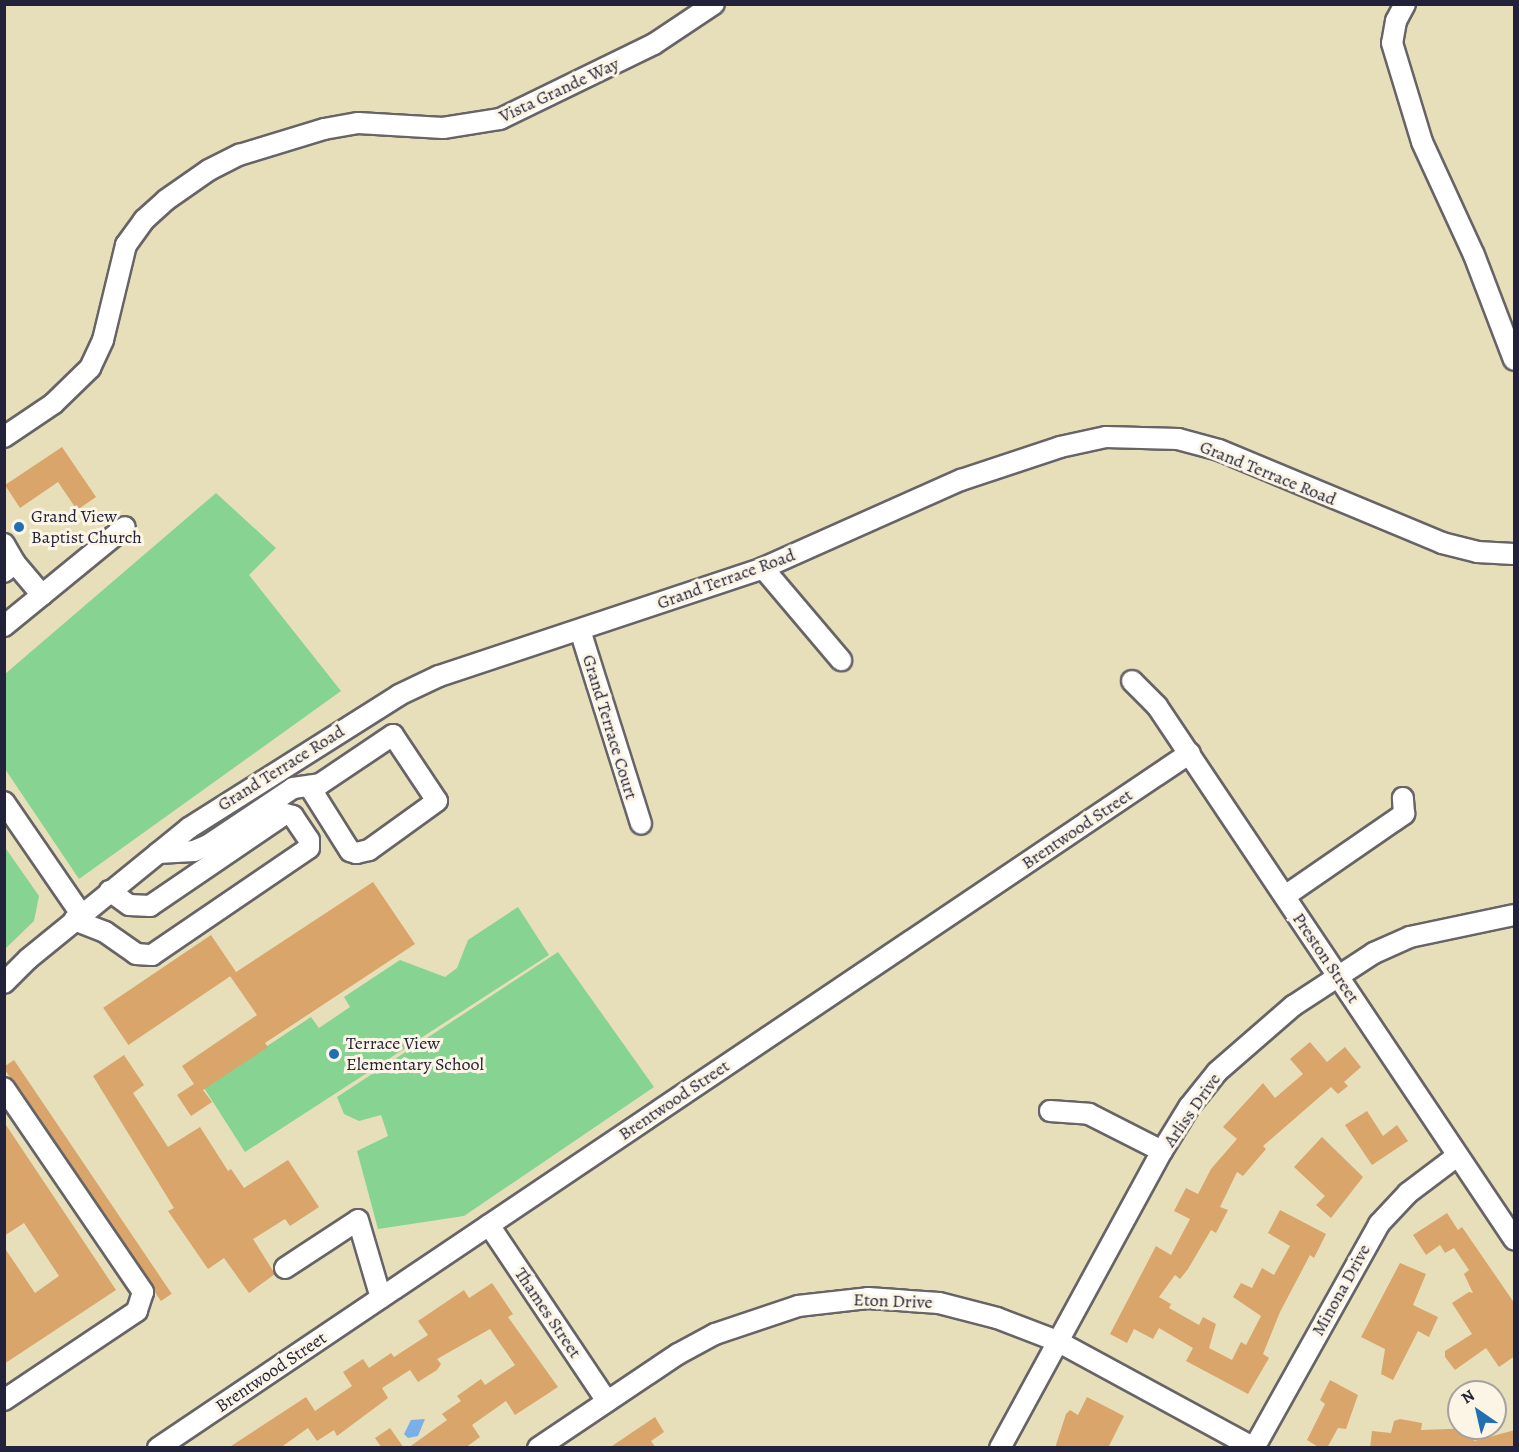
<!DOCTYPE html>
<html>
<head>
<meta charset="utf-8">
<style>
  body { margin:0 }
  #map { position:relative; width:1519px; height:1452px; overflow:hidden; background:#e7dfba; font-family:Alegreya,serif }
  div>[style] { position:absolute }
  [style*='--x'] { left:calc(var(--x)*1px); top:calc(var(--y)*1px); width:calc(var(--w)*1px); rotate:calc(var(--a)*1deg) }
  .green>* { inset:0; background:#87d391 }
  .water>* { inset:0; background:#7bafe8 }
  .building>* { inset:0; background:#d9a56a; transform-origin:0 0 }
  .roads { filter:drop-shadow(2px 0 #676467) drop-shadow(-2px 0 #676467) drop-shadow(0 2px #676467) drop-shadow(0 -2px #676467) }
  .minor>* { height:20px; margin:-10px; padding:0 10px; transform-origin:10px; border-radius:10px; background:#fff }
  .dots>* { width:16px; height:16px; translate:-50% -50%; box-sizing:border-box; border:3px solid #fcf5e5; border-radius:50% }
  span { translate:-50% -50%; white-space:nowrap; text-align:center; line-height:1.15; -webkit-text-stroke:6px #fcf5e5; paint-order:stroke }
  .street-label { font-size:18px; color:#22223b }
  .poi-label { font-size:18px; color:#22223b }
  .left { translate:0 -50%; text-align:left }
  .frame { position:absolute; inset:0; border:6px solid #22223b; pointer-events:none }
  .north { position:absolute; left:1447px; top:1380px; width:60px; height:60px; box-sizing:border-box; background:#fcf5e5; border:2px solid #a5a1a1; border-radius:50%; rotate:326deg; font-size:16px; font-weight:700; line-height:24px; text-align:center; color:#22223b }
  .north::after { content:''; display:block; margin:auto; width:21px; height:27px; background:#1f6fb2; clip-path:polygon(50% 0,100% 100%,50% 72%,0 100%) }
</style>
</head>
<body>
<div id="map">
  <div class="green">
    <div style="clip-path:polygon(216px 493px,276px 548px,249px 575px,341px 691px,79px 879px,5px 769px,5px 674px)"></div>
    <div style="clip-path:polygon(4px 846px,39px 896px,34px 921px,5px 949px)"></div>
    <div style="clip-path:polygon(518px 907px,549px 955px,245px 1152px,204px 1088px,311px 1017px,319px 1028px,350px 1007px,344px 997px,400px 960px,445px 977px,457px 968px,468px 940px)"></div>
    <div style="clip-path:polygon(558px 952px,654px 1087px,464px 1216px,378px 1229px,357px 1151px,388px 1136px,381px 1115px,359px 1121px,344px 1114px,337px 1097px)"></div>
  </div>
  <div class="water">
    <div style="clip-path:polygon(425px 1419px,418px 1436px,408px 1438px,404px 1434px,411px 1420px)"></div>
  </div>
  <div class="building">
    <div style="clip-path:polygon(62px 447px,96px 497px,77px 510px,58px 482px,20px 508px,5px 485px)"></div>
    <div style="clip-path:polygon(373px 882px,415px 944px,265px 1043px,268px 1047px,203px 1090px,212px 1102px,191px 1116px,177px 1095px,194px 1084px,182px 1066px,257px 1015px,230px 976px)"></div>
    <div style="left:211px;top:935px;width:45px;height:130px;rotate:56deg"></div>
    <div style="clip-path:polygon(1310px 1042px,1327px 1062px,1345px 1047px,1361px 1067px,1344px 1082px,1348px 1086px,1338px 1094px,1331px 1087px,1263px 1146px,1266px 1149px,1243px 1176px,1237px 1172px,1220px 1207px,1228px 1210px,1216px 1233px,1211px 1230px,1188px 1269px,1180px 1279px,1175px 1275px,1159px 1297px,1171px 1304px,1169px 1308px,1199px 1325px,1203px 1317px,1216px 1324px,1209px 1348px,1232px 1360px,1241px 1342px,1246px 1345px,1261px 1316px,1233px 1297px,1241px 1283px,1252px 1288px,1262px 1268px,1274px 1275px,1290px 1246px,1268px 1233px,1280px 1210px,1326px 1234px,1314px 1258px,1310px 1255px,1280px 1312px,1263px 1354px,1269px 1358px,1248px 1394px,1186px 1361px,1193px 1348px,1159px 1328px,1153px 1339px,1134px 1329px,1127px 1343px,1110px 1334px,1156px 1246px,1171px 1255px,1190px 1219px,1174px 1211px,1186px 1188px,1198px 1194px,1211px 1169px,1237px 1139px,1223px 1127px,1263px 1083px,1275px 1098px,1303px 1074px,1290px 1059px)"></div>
    <div style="clip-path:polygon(124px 1055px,144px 1085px,133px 1093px,168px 1147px,200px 1127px,228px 1171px,231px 1169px,244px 1188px,288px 1160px,319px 1207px,290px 1226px,285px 1219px,253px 1239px,275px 1274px,249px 1293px,224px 1258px,208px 1269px,168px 1211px,174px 1208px,93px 1076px)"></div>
    <div style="left:14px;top:1060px;width:282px;height:13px;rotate:56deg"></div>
    <div style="clip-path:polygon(1367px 1111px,1383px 1136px,1397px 1125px,1408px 1141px,1372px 1165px,1345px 1125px)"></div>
    <div style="clip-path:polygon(4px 1122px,116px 1290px,4px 1364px,4px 1247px,35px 1293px,59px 1276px,24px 1223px,4px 1236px)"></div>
    <div style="clip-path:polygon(1322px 1137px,1363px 1177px,1331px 1218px,1316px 1205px,1325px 1196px,1294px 1167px)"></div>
    <div style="clip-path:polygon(1447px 1213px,1458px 1230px,1462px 1227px,1515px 1304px,1515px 1356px,1499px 1367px,1486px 1348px,1455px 1370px,1445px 1357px,1445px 1351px,1472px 1334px,1452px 1303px,1469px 1292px,1473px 1293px,1464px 1274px,1469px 1270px,1454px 1248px,1445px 1253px,1440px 1245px,1426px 1255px,1413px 1235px)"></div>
    <div style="clip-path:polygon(1400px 1263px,1426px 1274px,1413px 1305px,1438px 1317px,1429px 1337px,1418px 1331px,1393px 1380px,1381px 1374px,1385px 1349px,1361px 1337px)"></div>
    <div style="clip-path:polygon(492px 1283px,513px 1314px,508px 1317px,558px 1387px,515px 1415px,506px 1401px,472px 1425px,480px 1437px,465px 1448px,408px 1448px,447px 1420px,442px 1414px,461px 1401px,457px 1396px,481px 1379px,485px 1385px,515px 1365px,490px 1329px,437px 1359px,441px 1364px,437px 1370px,418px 1382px,410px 1370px,382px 1388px,388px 1398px,337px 1436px,334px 1430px,317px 1441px,308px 1428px,280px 1448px,228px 1448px,306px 1397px,315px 1411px,352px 1386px,343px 1372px,363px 1359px,369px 1368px,391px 1353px,394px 1357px,428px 1335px,418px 1321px,464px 1290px,469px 1298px)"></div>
    <div style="clip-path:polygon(1330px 1380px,1358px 1395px,1346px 1429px,1338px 1428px,1327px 1448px,1320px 1448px,1307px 1440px,1325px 1404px,1320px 1400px)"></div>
    <div style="clip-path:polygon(1087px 1397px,1124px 1416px,1108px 1448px,1055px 1448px,1066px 1414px,1070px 1410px,1078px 1415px)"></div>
    <div style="clip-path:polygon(655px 1417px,664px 1432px,651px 1441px,656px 1448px,609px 1448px)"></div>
    <div style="clip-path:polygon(1400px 1419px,1422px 1423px,1421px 1430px,1474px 1428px,1474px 1441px,1515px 1430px,1515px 1448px,1370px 1448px,1372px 1431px,1391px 1433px,1394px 1421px)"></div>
    <div style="clip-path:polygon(390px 1428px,404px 1448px,382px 1448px,375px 1438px)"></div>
  </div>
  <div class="roads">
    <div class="minor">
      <div style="--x:1405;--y:4;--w:19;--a:118"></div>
      <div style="--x:1396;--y:21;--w:22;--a:100"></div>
      <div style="--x:1392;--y:43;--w:103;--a:73.1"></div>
      <div style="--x:1422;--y:142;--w:124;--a:65.3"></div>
      <div style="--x:1474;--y:255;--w:112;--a:69.1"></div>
      <div style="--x:4;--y:437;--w:59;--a:-34"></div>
      <div style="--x:53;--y:404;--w:52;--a:-44.2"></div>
      <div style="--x:90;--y:368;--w:31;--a:-65"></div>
      <div style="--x:103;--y:340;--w:98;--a:-76.4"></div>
      <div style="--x:126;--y:245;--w:31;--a:-54"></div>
      <div style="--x:144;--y:220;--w:30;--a:-42"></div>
      <div style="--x:166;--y:200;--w:52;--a:-34.9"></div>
      <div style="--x:209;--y:170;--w:34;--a:-27"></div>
      <div style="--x:239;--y:155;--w:89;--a:-17"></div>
      <div style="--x:324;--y:129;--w:35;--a:-10"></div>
      <div style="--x:358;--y:123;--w:85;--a:3.4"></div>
      <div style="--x:443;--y:128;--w:58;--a:-9"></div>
      <div style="--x:500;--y:119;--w:171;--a:-26"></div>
      <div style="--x:654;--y:44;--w:72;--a:-33.7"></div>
      <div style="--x:4;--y:544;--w:22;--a:60"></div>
      <div style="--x:15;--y:563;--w:14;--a:141"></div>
      <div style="--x:763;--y:568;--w:121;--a:49.7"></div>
      <div style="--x:42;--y:595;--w:107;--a:-39.3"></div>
      <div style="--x:4;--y:626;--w:49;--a:-39.2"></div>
      <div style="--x:42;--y:595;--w:42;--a:-130.2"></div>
      <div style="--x:580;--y:630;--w:203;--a:72.5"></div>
      <div style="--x:1132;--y:681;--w:35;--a:45"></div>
      <div style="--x:1157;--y:706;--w:642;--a:56.19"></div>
      <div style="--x:4;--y:802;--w:136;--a:55.5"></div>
      <div style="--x:158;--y:853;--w:36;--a:-3"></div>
      <div style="--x:194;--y:851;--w:15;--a:-23"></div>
      <div style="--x:208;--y:845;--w:102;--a:-33.8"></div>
      <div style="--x:293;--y:788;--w:27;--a:-8"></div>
      <div style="--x:320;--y:784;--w:88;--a:-33.9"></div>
      <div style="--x:393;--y:735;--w:79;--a:56.3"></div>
      <div style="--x:437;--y:801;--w:84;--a:144.2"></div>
      <div style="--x:369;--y:850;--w:13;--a:167"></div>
      <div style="--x:356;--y:853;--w:6;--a:-162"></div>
      <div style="--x:350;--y:851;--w:77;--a:-122.2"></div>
      <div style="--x:1285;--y:896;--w:145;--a:-34.6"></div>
      <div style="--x:1404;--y:814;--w:16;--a:-94"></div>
      <div style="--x:74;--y:920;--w:33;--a:21"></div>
      <div style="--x:105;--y:932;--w:38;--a:35"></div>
      <div style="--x:136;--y:954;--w:16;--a:4"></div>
      <div style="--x:152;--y:955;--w:190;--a:-34.3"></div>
      <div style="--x:309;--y:848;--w:8;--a:-90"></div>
      <div style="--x:309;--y:840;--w:29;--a:-124"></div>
      <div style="--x:293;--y:816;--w:8;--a:-166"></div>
      <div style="--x:285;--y:814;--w:163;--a:145.7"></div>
      <div style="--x:150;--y:906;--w:21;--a:-177"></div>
      <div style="--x:129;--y:905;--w:24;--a:-144"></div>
      <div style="--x:4;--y:983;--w:34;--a:-45"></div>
      <div style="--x:28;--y:959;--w:208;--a:-39.1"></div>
      <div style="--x:189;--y:828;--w:249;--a:-32.3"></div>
      <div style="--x:399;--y:695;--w:44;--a:-25.4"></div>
      <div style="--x:439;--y:676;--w:342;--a:-18.4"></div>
      <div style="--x:763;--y:568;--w:217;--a:-24"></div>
      <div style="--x:961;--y:480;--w:104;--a:-18.4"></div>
      <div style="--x:1060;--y:447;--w:47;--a:-12.3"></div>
      <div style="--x:1106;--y:437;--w:72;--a:1.6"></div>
      <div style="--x:1178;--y:439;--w:42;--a:15"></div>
      <div style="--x:1219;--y:450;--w:242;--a:22.6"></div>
      <div style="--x:1442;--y:543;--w:36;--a:14"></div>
      <div style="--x:1477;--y:552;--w:37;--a:3"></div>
      <div style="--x:4;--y:1088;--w:247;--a:55.7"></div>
      <div style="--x:143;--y:1292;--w:20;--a:108"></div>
      <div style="--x:137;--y:1311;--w:160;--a:146.2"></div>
      <div style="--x:1050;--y:1111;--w:39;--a:4"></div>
      <div style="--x:1089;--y:1114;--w:82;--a:26.9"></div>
      <div style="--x:489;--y:1225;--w:212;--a:56.2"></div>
      <div style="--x:285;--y:1268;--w:87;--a:-33.3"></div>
      <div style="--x:358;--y:1220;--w:81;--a:73.6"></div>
      <div style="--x:158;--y:1448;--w:1244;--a:-33.96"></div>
      <div style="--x:538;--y:1448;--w:169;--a:-33.9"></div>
      <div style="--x:678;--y:1354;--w:42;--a:-28.4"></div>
      <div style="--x:715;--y:1334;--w:88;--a:-18.6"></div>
      <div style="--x:798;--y:1306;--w:70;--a:-6.5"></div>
      <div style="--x:868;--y:1298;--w:71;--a:4"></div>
      <div style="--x:939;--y:1303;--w:60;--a:14.5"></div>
      <div style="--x:997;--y:1318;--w:64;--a:21"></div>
      <div style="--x:1057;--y:1341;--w:224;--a:28.5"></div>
      <div style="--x:1000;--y:1448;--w:338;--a:-61.4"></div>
      <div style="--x:1162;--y:1151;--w:52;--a:-58.5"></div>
      <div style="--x:1189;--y:1107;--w:45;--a:-51.3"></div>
      <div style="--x:1217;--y:1072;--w:101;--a:-41"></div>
      <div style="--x:1293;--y:1006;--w:97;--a:-33.2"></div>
      <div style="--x:1374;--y:953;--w:39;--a:-24"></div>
      <div style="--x:1410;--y:937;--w:106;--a:-11.9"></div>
      <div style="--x:1254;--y:1448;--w:257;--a:-60.8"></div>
      <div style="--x:1379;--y:1224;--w:42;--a:-46.9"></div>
      <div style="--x:1408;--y:1193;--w:61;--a:-37.1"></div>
    </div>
  </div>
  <div class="dots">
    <div style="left:19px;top:527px;background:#1f6fb2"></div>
    <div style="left:334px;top:1054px;background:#1f6fb2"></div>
  </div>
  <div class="street-label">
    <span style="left:559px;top:90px;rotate:-25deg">Vista Grande Way</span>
    <span style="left:1268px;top:473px;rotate:22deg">Grand Terrace Road</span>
    <span style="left:726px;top:579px;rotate:-20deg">Grand Terrace Road</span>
    <span style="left:610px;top:727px;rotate:73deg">Grand Terrace Court</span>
    <span style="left:281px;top:768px;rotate:-32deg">Grand Terrace Road</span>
    <span style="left:1077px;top:829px;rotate:-34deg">Brentwood Street</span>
    <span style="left:1326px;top:958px;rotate:56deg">Preston Street</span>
    <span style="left:674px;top:1100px;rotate:-34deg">Brentwood Street</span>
    <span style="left:1192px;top:1110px;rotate:-55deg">Arliss Drive</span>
    <span style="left:1341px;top:1290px;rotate:-61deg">Minona Drive</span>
    <span style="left:893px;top:1301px;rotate:2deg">Eton Drive</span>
    <span style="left:548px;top:1313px;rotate:56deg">Thames Street</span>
    <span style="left:271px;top:1372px;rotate:-34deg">Brentwood Street</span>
  </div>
  <div class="poi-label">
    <span class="left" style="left:31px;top:527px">Grand View<br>Baptist Church</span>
    <span class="left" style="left:346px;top:1054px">Terrace View<br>Elementary School</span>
  </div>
  <div class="frame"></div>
  <div class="north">N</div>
</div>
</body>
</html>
